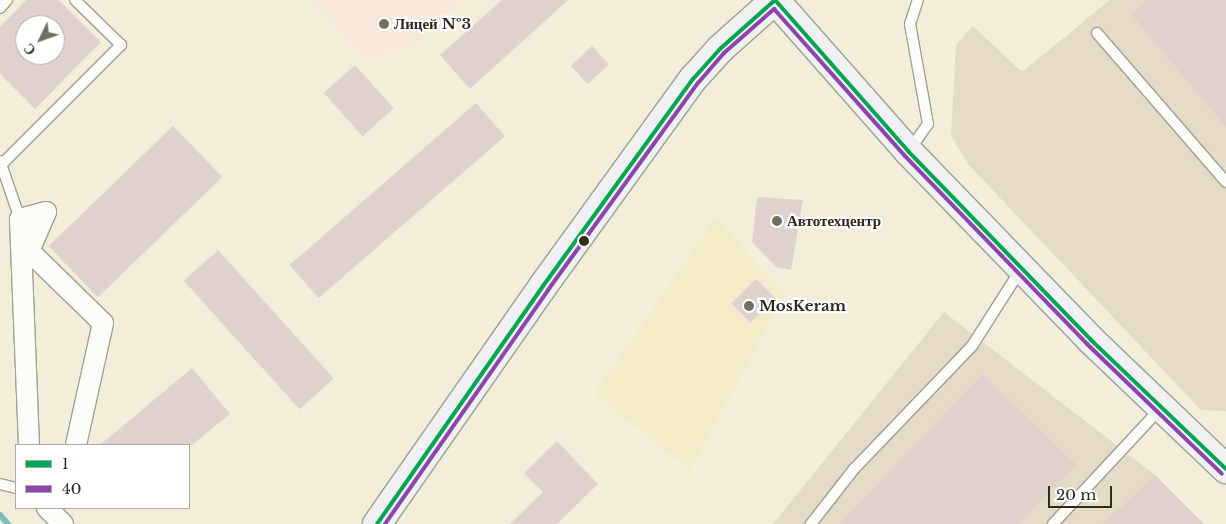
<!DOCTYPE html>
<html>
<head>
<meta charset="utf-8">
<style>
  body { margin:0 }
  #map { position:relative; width:1226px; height:524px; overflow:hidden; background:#f2edd8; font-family:"Libre Baskerville",serif }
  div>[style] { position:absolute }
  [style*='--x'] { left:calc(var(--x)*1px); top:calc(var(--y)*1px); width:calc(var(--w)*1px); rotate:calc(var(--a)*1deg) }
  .built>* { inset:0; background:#f3eac9 }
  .industrial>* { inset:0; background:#e3dbc6 }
  .education>* { inset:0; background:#f7e7d9 }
  .stream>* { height:6px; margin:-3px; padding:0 3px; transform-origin:3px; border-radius:3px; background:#7ebec0 }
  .building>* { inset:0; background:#e0d1ce; transform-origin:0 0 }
  .roads { filter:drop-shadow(1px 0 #a3a090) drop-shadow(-1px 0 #a3a090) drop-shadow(0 1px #a3a090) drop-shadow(0 -1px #a3a090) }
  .lane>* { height:10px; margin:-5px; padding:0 5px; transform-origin:5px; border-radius:5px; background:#fdfcf9 }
  .street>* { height:20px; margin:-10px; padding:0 10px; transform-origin:10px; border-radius:10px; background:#fdfcf9 }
  .primary>* { height:28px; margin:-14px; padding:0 14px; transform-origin:14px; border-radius:14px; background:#eff0f2 }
  .bus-1>* { height:4px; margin:-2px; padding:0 2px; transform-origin:2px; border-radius:2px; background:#00a651 }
  .bus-2>* { height:4px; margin:-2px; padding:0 2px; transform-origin:2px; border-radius:2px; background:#8e44ad }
  .dots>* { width:14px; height:14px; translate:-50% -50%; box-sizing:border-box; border:2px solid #fff; border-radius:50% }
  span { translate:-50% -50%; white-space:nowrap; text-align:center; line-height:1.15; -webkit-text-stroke:4.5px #fff; paint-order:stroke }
  .poi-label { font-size:15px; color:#2e2b1c; font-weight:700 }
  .left { translate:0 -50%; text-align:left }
  .legend { position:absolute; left:15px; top:444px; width:175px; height:65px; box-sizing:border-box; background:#fff; border:1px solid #abaaa4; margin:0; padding:6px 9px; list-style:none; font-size:15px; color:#2e2b1c }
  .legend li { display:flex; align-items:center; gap:10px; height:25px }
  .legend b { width:25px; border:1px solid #abaaa4 }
  .north { position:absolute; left:15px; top:15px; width:50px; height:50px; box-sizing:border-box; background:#fff; border:1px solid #abaaa4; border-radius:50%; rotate:228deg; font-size:14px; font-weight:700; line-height:20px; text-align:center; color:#2e2b1c }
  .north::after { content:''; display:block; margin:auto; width:18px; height:22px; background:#736f5e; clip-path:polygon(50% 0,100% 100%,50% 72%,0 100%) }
  .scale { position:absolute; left:1048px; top:486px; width:64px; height:22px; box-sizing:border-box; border:2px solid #2e2b1c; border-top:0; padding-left:6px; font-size:15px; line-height:18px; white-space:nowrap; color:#2e2b1c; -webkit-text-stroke:4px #fff; paint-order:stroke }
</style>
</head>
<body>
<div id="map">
  <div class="built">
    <div style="clip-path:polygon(716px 217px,785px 295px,690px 470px,594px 394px)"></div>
  </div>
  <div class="industrial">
    <div style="clip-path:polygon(1110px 0,1226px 0,1226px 411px,1201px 410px,969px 165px,951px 136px,956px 45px,973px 26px,1022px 72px)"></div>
    <div style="clip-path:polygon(944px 312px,1155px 475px,1204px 524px,773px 524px)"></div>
  </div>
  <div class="education">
    <div style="clip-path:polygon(311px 0,464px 0,410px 48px,363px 59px)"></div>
  </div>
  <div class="stream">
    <div style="--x:0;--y:515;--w:12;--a:48"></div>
  </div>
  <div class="building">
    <div style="clip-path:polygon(evenodd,26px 0,59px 0,101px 42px,35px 109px,0 74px,0 27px,26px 0,25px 25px,55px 25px,55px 55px,25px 55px,25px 25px)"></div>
    <div style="clip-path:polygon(502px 0,568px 0,470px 89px,440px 55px)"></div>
    <div style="clip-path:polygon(1147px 0,1226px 0,1226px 127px,1131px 14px)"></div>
    <div style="left:592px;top:46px;width:25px;height:29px;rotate:47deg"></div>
    <div style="left:355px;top:65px;width:58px;height:42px;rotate:48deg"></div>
    <div style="left:476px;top:103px;width:44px;height:247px;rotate:49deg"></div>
    <div style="left:173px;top:126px;width:71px;height:173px;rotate:46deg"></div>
    <div style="clip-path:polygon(757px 197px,803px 200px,791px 270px,776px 267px,752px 242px)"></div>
    <div style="left:218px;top:250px;width:173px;height:46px;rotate:48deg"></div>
    <div style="left:756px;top:279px;width:27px;height:35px;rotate:45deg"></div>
    <div style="clip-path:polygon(192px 368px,230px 414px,192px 445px,100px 445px)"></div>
    <div style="clip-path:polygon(982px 374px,1076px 464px,1019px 524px,840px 524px)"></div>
    <div style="clip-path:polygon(557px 441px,598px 484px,557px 524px,510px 524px,543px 492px,524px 473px)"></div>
    <div style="clip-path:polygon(1155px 475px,1204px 524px,1103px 524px)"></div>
  </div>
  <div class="roads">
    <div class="lane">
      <div style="--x:0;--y:8;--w:11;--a:-49"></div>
      <div style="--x:1097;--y:33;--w:197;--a:49.1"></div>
      <div style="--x:909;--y:151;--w:33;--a:-55"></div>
      <div style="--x:928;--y:124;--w:102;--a:-100.2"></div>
      <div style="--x:910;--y:24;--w:25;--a:-72"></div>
      <div style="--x:0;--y:161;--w:61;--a:71"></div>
      <div style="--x:1;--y:165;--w:170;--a:-45"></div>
      <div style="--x:121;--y:45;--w:64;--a:-135.6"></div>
      <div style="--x:0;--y:484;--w:16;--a:14"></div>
      <div style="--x:811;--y:524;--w:70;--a:-52"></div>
      <div style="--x:854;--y:469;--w:170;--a:-46.2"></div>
      <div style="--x:972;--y:346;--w:91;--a:-57.5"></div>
      <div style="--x:1053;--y:524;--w:157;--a:-47.1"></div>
    </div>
    <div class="street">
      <div style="--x:29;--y:445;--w:226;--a:-92.3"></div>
      <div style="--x:20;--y:219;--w:27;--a:-15"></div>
      <div style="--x:46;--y:212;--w:43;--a:113.6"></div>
      <div style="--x:29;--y:251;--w:103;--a:44.2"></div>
      <div style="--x:103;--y:323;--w:125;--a:102.5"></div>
      <div style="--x:47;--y:508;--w:23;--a:45"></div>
    </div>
    <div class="primary">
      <div style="--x:377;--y:524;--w:290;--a:-55.1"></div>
      <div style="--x:543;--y:286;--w:256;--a:-54.1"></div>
      <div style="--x:693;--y:79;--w:40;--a:-48"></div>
      <div style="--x:720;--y:49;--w:74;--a:-41.7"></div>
      <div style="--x:775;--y:0;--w:203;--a:48.6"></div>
      <div style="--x:909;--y:152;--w:262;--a:45.9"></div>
      <div style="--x:1091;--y:340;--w:187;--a:43.7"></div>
    </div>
  </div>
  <div class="bus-1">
    <div style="--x:775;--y:0;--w:203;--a:48.6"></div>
    <div style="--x:909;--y:152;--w:262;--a:45.9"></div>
    <div style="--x:1091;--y:340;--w:187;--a:43.7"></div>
    <div style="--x:377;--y:524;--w:290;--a:-55.1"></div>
    <div style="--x:543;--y:286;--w:256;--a:-54.1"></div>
    <div style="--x:693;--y:79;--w:40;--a:-48"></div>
    <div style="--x:720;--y:49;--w:74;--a:-41.7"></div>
  </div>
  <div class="bus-2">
    <div style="--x:385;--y:524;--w:285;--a:-55.1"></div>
    <div style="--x:548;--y:290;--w:256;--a:-54.1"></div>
    <div style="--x:698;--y:83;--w:40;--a:-49"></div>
    <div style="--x:724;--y:53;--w:67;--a:-41.3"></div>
    <div style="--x:774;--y:9;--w:197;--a:48.3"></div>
    <div style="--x:905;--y:156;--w:262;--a:45.9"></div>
    <div style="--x:1087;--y:344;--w:187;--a:43.9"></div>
  </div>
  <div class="dots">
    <div style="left:384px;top:24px;background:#736f5e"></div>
    <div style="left:777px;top:221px;background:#736f5e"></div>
    <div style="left:584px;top:241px;background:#2e2b1c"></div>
    <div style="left:749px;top:306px;background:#736f5e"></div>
  </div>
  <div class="poi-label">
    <span class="left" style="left:394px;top:24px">Лицей №3</span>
    <span class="left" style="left:787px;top:221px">Автотехцентр</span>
    <span class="left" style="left:759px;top:306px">MosKeram</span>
  </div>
  <ul class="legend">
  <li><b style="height:6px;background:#00a651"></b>1</li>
  <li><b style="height:6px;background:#8e44ad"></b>40</li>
  </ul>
  <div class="north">С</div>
  <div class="scale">20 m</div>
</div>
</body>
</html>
